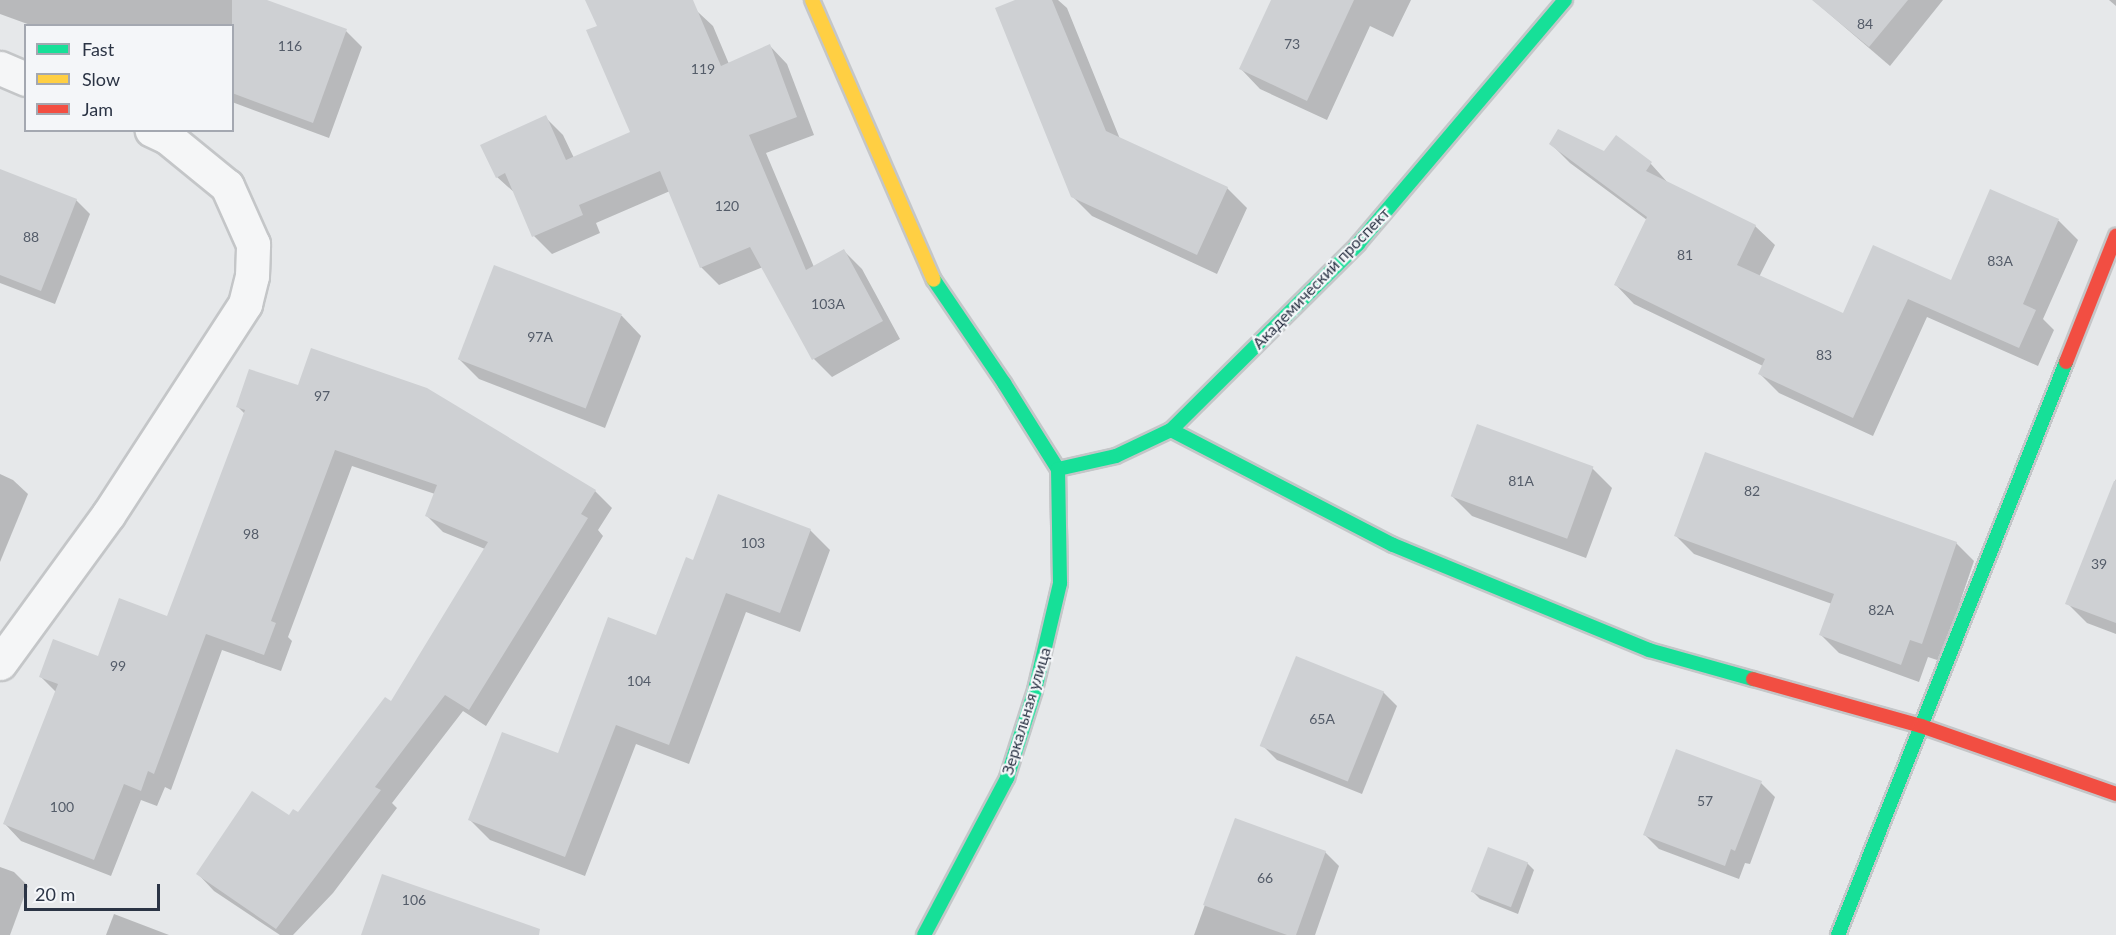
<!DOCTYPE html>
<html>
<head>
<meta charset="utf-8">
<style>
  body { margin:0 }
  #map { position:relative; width:2116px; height:935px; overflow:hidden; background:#e6e8ea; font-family:Lato,sans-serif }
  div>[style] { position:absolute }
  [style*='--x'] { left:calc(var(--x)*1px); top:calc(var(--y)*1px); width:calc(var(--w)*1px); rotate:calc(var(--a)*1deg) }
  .shadow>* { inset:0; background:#0003 }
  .building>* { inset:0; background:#ced0d3; transform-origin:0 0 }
  .roads { filter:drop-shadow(2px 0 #c4c6c8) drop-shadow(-2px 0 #c4c6c8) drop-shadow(0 2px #c4c6c8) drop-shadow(0 -2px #c4c6c8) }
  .street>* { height:33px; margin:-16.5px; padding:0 16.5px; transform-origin:16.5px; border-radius:16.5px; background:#f5f6f7 }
  .fast>* { height:14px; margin:-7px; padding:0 7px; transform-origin:7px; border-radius:7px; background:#16e098 }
  .slow>* { height:14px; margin:-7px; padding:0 7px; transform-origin:7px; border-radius:7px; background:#ffcf43 }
  .jam>* { height:14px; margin:-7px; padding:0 7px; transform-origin:7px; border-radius:7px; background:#f24e42 }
  span { translate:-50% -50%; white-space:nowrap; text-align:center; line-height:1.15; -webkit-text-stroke:4.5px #f4f6f9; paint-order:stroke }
  .number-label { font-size:14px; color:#545c69 }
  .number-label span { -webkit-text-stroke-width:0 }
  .street-label { font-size:16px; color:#2b3445 }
  .legend { position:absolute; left:24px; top:24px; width:210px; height:108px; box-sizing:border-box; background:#f4f6f9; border:2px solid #a4a8b1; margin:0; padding:8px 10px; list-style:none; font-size:18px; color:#2b3445 }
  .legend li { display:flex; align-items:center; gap:12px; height:30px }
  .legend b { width:30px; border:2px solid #a4a8b1 }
  .scale { position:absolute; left:24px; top:884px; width:136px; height:27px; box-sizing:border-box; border:3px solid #2b3445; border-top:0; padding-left:8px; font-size:18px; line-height:21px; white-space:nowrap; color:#2b3445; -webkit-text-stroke:4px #f4f6f9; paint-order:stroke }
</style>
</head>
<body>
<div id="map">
  <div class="shadow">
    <div style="clip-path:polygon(0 0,262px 0,346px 31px,362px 47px,329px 138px,232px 102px,232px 26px,33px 26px,0 14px)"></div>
    <div style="clip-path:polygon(586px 0,685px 0,713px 26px,729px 64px,770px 46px,787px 64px,814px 135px,766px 153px,814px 267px,844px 251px,862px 269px,900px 339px,832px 377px,814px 359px,763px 267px,719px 285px,701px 267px,670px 191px,596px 223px,600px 233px,552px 254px,534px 236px,516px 194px,497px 177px,545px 117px,563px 135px,574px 158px,632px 133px,599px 27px)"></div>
    <div style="clip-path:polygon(1018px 0,1058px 0,1067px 8px,1120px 139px,1227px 188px,1247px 208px,1217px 274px,1092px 216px,1072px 196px)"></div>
    <div style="clip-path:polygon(1273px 0,1411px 0,1393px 37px,1370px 26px,1327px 120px,1260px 89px,1241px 69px)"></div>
    <div style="clip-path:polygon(1813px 0,1943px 0,1890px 66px)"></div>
    <div style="clip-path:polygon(2109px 0,2116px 0,2116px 6px)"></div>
    <div style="clip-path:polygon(1617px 137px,1651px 164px,1669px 184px,1755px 226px,1775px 245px,1759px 277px,1844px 315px,1951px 282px,1991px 191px,2059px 221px,2078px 240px,2043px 319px,2054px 330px,2038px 366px,1927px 317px,1873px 436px,1779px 393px,1760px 374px,1763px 366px,1634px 304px,1615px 284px,1647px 220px,1570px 163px,1551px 144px,1605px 153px)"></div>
    <div style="clip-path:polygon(0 170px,76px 200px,90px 214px,55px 304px,0 283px)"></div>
    <div style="clip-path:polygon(495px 267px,622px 316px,641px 336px,605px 428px,479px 379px,459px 359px)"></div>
    <div style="clip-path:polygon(238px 407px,595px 491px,612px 508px,598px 530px,603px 536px,486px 726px,463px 711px,392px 803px,397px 808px,333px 893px,293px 935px,280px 935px,214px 891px,198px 874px,298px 814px,391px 704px,485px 549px,443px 532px,426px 515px,435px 494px,352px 466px,288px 637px,292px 641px,281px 671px,222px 650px,171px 790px,165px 787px,157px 806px,141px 800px,111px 876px,21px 841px,5px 824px,56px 692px,41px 677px,99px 658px,168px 618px,245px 414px)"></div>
    <div style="clip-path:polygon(1592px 468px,1612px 488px,1586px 558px,1472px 516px,1452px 496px)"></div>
    <div style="clip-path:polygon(0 474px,13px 480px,28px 494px,0 562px)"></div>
    <div style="clip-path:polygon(2116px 479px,2116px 634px,2087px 623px,2067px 603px)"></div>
    <div style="clip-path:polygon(810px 530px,830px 550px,800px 632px,746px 612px,689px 764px,636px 744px,585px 876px,490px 840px,470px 820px,558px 755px,657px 637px,694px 562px)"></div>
    <div style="clip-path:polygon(1676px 536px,1956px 543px,1974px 561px,1940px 661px,1928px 657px,1919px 682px,1839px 653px,1821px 635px,1832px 604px,1694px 554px)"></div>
    <div style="clip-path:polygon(1383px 692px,1397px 706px,1362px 794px,1277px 760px,1263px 746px)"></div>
    <div style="clip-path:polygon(1761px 783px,1775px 797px,1750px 864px,1745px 863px,1739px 879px,1659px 849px,1645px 835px)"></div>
    <div style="clip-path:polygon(1236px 820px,1325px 852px,1339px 866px,1315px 935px,1194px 935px)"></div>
    <div style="clip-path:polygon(1527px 863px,1534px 870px,1518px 914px,1480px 899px,1473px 892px)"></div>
    <div style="clip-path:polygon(0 867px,14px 872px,28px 886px,10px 935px,0 935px)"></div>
    <div style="clip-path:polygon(114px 914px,169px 935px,106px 935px)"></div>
  </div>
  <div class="building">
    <div style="clip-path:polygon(232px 0,267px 0,347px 29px,313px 123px,232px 93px)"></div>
    <div style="clip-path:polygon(585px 0,693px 0,721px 66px,770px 44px,797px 117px,749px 135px,806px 270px,844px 249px,883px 321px,812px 360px,750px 247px,700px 268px,660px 171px,579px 205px,583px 215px,532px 237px,505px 173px,496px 178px,480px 145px,546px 115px,566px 160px,630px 132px,586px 30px,597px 26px)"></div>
    <div style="clip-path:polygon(1015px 0,1052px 0,1106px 131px,1228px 187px,1197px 255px,1071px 197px,995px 8px)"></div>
    <div style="clip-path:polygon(1271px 0,1354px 0,1307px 101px,1239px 69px)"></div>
    <div style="clip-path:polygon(1812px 0,1908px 0,1869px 47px)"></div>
    <div style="clip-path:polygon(1558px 129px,1604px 151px,1616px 135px,1652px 162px,1646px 171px,1756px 225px,1737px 265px,1843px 313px,1873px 245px,1951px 280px,1990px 189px,2059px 219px,2023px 304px,2036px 310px,2019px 348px,1908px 299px,1853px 418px,1758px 374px,1765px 359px,1614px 285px,1647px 217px,1549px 144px)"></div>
    <div style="clip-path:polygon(0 169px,77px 199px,41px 291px,0 275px)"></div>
    <div style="left:494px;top:265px;width:137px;height:101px;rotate:21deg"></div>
    <div style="clip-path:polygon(311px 348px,427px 388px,596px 490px,581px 514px,588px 518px,469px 710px,445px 695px,375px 787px,381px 790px,276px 929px,196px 874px,252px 791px,289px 815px,293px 809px,298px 812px,385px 697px,391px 701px,488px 542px,425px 516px,437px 485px,335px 450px,271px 621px,276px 623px,264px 655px,206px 634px,154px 774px,148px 771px,141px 791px,124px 784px,94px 860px,3px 824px,58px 684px,39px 677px,53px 639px,98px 656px,119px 598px,167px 616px,245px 410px,236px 407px,249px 369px,298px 385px)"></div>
    <div style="left:1477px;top:424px;width:124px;height:77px;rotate:20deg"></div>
    <div style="clip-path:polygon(1705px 452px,1957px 542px,1922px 644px,1910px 640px,1901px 665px,1819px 635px,1834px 594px,1674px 536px)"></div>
    <div style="clip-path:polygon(2114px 481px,2116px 481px,2116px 623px,2065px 604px)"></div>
    <div style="clip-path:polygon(718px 494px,811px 529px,780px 613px,726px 593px,669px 745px,616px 725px,565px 857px,468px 820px,502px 732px,558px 753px,608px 617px,656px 635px,686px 557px,693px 560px)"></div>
    <div style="left:1296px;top:656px;width:95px;height:97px;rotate:22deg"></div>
    <div style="clip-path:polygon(1676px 749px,1762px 781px,1735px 851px,1731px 849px,1725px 866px,1643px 835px)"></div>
    <div style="clip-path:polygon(1235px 818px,1326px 851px,1296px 935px,1287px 935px,1203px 905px)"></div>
    <div style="left:1488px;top:847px;width:43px;height:48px;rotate:21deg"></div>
    <div style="clip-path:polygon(382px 874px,540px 929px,539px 935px,361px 935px)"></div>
  </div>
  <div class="roads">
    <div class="street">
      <div style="--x:0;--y:68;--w:28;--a:23"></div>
      <div style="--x:0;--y:663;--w:183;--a:-53.9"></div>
      <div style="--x:108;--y:515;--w:252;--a:-57"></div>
      <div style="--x:245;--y:304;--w:29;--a:-76"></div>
      <div style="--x:252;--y:276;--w:32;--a:-88"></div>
      <div style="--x:253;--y:244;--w:64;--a:-114.1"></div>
      <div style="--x:227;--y:186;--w:77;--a:-140.8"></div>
      <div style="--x:167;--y:137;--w:17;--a:-155"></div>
    </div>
    <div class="fast">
      <div style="--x:934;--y:280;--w:125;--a:55.8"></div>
      <div style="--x:1004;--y:383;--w:102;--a:57.9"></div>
      <div style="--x:1171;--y:430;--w:250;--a:27.4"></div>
      <div style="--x:1393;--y:545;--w:277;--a:22.3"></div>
      <div style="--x:1649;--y:650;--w:108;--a:15.6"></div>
      <div style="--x:1058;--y:469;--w:59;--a:-12.6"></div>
      <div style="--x:1116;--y:456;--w:61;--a:-25.3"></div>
      <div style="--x:1171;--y:430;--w:264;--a:-44.8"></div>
      <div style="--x:1358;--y:244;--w:320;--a:-49.7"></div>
      <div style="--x:924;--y:935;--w:178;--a:-62.1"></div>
      <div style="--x:1007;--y:778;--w:92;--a:-72.3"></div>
      <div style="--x:1035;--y:690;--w:110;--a:-76.8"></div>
      <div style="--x:1060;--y:583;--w:114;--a:-91"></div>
      <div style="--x:1838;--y:935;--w:617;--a:-68.3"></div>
    </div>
    <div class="slow">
      <div style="--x:812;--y:0;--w:305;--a:66.5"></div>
    </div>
    <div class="jam">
      <div style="--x:2066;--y:362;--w:136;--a:-68.4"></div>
      <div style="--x:1753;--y:679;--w:174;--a:15.6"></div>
      <div style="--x:1921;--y:726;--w:207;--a:19.2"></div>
    </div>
  </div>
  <div class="number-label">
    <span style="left:1865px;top:24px">84</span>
    <span style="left:1292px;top:44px">73</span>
    <span style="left:290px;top:46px">116</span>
    <span style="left:703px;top:69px">119</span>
    <span style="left:727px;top:206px">120</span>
    <span style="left:31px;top:237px">88</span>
    <span style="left:1685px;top:255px">81</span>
    <span style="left:2000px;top:261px">83А</span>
    <span style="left:828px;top:304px">103А</span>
    <span style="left:540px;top:337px">97А</span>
    <span style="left:1824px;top:355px">83</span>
    <span style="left:322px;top:396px">97</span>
    <span style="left:1521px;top:481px">81А</span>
    <span style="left:1752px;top:491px">82</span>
    <span style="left:251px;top:534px">98</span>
    <span style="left:753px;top:543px">103</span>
    <span style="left:2099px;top:564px">39</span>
    <span style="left:1881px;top:610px">82А</span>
    <span style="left:118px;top:666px">99</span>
    <span style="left:639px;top:681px">104</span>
    <span style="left:1322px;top:719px">65А</span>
    <span style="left:1705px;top:801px">57</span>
    <span style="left:62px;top:807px">100</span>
    <span style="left:1265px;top:878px">66</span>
    <span style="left:414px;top:900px">106</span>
  </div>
  <div class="street-label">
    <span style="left:1321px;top:278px;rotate:-46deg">Академический проспект</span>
    <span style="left:1026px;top:711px;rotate:-73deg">Зеркальная улица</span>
  </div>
  <ul class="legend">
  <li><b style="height:8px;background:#16e098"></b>Fast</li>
  <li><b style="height:8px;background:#ffcf43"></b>Slow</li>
  <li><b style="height:8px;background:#f24e42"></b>Jam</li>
  </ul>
  <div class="scale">20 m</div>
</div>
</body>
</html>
